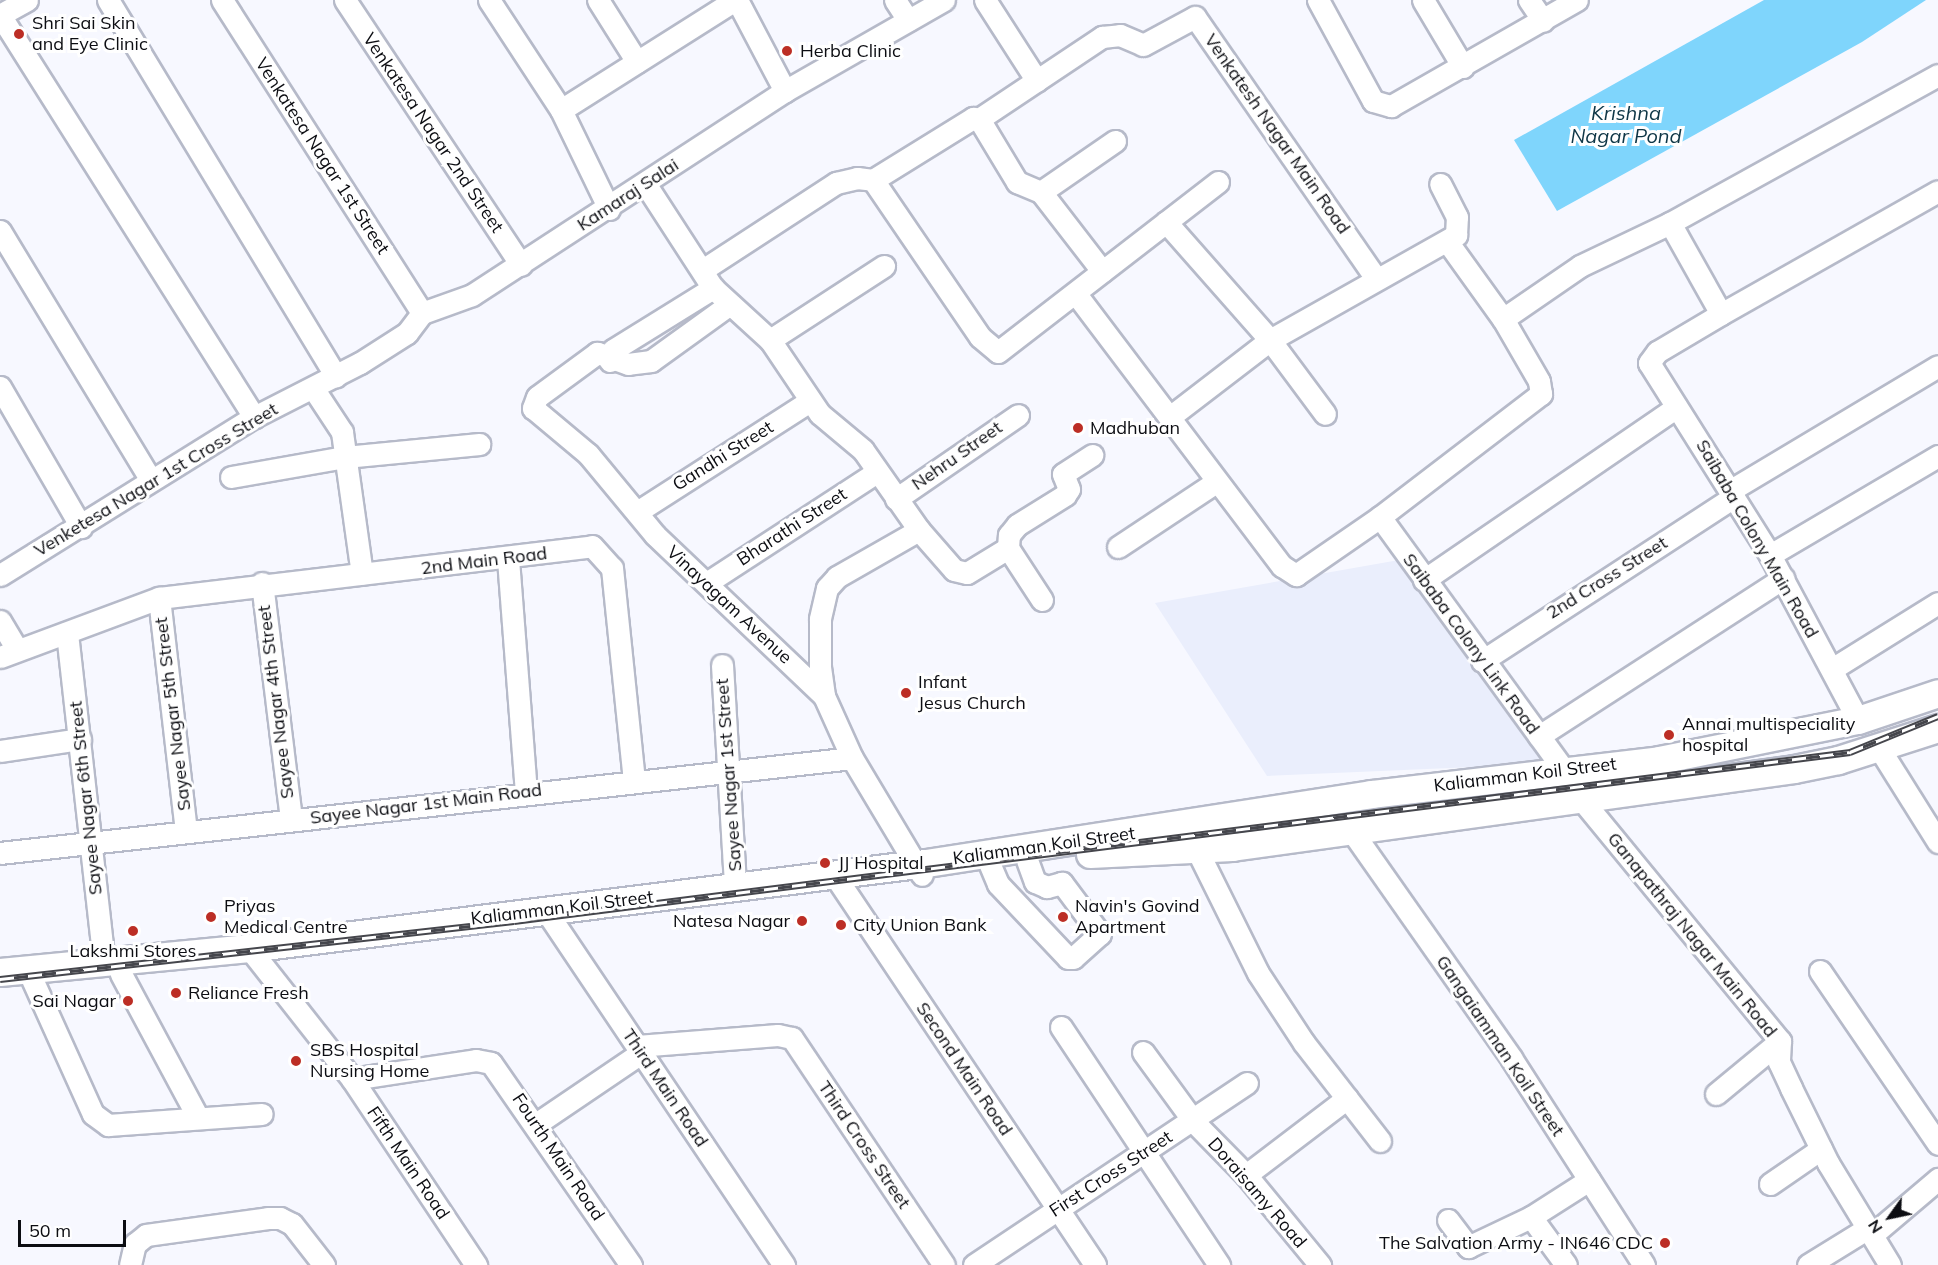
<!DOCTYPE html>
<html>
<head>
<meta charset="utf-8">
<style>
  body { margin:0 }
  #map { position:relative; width:1938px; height:1265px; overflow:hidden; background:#f7f8ff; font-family:Mulish,sans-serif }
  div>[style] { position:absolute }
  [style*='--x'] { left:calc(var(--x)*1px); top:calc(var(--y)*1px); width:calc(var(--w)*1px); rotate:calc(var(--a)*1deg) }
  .built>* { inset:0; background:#eaeefc }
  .water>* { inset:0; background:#7fd5fc }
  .roads { filter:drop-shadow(2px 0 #b6bac9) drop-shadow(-2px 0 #b6bac9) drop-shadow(0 2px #b6bac9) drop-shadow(0 -2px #b6bac9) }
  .minor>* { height:21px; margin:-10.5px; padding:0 10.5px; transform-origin:10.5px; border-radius:10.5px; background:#fff }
  .major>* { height:27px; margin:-13.5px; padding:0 13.5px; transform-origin:13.5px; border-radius:13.5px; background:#fff }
  .rail>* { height:7px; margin-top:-3.5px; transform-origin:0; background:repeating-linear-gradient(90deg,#fff 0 14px,#45464c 0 28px); box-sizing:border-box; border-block:2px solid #45464c }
  .dots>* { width:16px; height:16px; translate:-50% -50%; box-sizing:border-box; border:3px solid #fff; border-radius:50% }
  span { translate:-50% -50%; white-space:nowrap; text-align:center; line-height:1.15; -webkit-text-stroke:6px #fff; paint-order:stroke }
  .poi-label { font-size:18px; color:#0c0d12 }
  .left { translate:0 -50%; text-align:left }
  .right { translate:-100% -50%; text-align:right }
  .street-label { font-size:18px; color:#0c0d12 }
  .water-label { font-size:20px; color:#0e3646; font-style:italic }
  .north { position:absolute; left:1860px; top:1187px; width:60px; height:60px; -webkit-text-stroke:4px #fff; paint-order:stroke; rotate:237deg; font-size:16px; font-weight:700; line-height:24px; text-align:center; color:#0c0d12 }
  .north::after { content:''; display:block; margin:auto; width:21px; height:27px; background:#0c0d12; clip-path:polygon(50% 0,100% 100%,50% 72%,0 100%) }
  .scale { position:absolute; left:18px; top:1220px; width:108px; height:27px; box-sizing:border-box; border:3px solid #0c0d12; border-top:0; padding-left:8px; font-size:18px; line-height:21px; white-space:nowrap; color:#0c0d12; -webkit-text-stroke:4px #fff; paint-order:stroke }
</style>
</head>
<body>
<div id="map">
  <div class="built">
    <div style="clip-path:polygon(1399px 560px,1546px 764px,1267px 776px,1155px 603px)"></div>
  </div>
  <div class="water">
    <div style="clip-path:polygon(1764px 0,1926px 0,1862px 42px,1557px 211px,1514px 140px)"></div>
  </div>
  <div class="roads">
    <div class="minor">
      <div style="--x:27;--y:0;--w:31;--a:151"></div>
      <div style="--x:0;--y:15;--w:476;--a:57.7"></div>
      <div style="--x:108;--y:0;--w:440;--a:58.8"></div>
      <div style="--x:222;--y:0;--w:371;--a:57.4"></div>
      <div style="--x:345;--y:0;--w:318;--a:56.4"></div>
      <div style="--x:489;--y:0;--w:131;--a:56.8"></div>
      <div style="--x:561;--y:110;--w:110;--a:64.1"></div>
      <div style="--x:598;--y:0;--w:73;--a:57.8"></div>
      <div style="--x:737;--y:0;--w:103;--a:62.2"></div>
      <div style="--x:895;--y:0;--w:24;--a:57"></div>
      <div style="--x:985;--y:0;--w:96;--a:57.3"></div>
      <div style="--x:1318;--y:0;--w:115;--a:61.4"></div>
      <div style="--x:1373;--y:101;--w:19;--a:16"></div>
      <div style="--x:1391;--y:106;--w:214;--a:-29.7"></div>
      <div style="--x:1423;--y:0;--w:78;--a:59.2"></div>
      <div style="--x:1529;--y:0;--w:25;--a:56"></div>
      <div style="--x:561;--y:110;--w:206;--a:-32.3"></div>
      <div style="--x:979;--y:119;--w:74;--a:58.9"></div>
      <div style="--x:1017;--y:182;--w:26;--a:23"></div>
      <div style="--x:1041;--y:192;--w:100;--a:52.3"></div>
      <div style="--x:873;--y:180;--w:118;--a:-31.8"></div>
      <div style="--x:973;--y:118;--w:6;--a:9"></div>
      <div style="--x:979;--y:119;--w:148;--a:-33.7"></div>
      <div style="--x:1102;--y:37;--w:18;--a:-6"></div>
      <div style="--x:1120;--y:35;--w:25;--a:23"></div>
      <div style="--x:1143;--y:45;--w:59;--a:-28.3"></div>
      <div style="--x:1195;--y:17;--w:316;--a:55.3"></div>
      <div style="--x:873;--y:180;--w:190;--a:55.7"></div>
      <div style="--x:980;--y:337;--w:23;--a:40"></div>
      <div style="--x:998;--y:352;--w:278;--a:-37.7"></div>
      <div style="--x:646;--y:185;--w:123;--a:57"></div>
      <div style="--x:713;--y:288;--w:77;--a:42.4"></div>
      <div style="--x:770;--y:340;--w:89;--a:56"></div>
      <div style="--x:820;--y:414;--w:56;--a:39.9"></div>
      <div style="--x:863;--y:450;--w:98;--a:55"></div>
      <div style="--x:919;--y:530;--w:95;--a:150.2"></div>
      <div style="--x:837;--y:577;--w:15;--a:132"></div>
      <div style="--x:827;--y:588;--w:32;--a:103"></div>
      <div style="--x:820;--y:619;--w:48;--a:90"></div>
      <div style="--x:820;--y:667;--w:29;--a:82"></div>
      <div style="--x:824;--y:696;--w:68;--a:65.7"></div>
      <div style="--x:852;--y:758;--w:136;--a:59.1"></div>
      <div style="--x:1041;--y:192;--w:90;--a:-34.6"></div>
      <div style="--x:1166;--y:222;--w:157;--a:48.6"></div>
      <div style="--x:1270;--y:340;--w:92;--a:53.4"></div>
      <div style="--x:1670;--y:223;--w:104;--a:60.7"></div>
      <div style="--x:0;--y:231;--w:291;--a:58.8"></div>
      <div style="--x:704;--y:269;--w:158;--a:-33.1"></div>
      <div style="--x:836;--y:183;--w:22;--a:-13"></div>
      <div style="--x:857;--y:178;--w:16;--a:7"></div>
      <div style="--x:1076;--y:294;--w:341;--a:52.9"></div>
      <div style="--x:1282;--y:566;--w:17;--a:33"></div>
      <div style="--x:1296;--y:575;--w:102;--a:-34.6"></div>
      <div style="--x:1380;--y:517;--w:203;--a:-37.4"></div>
      <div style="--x:1541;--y:394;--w:13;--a:-99"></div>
      <div style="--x:1539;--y:381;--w:72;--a:-120.1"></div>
      <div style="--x:1503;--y:319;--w:96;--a:-125.7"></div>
      <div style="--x:730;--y:304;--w:97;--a:144.2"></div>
      <div style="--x:651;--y:361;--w:23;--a:173"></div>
      <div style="--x:628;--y:364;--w:33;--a:-160"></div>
      <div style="--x:597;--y:353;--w:74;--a:143.7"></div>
      <div style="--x:537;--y:397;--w:12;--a:110"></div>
      <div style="--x:533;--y:408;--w:72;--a:39.9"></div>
      <div style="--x:588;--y:454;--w:105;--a:50.4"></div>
      <div style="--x:655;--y:535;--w:233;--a:43.6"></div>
      <div style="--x:1503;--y:319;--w:93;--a:-34.5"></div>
      <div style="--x:1580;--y:266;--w:100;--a:-25.5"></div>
      <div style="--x:1670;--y:223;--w:306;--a:-28.9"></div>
      <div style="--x:770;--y:340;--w:136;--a:-33"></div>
      <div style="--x:610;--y:361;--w:11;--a:-75"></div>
      <div style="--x:613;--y:350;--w:118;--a:-31.8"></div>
      <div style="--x:0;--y:387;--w:162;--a:59.9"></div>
      <div style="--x:313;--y:388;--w:53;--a:56.6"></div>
      <div style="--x:342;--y:432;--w:143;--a:82"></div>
      <div style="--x:1171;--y:416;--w:125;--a:-37.5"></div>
      <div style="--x:1270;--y:340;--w:214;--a:-29.4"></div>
      <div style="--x:1456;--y:235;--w:18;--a:-87"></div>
      <div style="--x:1457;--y:217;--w:37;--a:-117"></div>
      <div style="--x:231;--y:477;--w:116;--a:-10"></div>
      <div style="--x:345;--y:457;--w:135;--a:-5.5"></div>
      <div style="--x:1731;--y:490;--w:241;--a:-30.9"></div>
      <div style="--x:896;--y:499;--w:148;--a:-34.5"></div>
      <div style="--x:637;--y:512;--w:206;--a:-32.7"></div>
      <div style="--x:1380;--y:517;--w:313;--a:54"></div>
      <div style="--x:919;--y:530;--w:53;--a:48.8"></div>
      <div style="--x:954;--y:570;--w:13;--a:13"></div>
      <div style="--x:967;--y:573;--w:48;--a:-31.4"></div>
      <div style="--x:1008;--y:548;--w:13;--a:-86"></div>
      <div style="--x:1009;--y:535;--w:13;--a:-51"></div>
      <div style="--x:1017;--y:525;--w:57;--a:-32"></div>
      <div style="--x:1065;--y:495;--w:7;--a:-56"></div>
      <div style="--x:1069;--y:489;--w:16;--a:-112"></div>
      <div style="--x:1063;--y:474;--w:35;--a:-33"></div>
      <div style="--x:1118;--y:547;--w:118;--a:-33.6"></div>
      <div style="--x:1008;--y:548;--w:62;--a:56.8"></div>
      <div style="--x:1770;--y:555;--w:195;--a:-30.5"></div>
      <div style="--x:508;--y:559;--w:234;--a:85.6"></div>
      <div style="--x:0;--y:575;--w:299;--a:-31.9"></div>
      <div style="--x:254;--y:417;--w:119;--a:-27"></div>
      <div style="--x:360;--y:363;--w:56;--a:-32.6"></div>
      <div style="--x:407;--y:333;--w:25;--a:-53"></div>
      <div style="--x:422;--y:313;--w:53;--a:-19.8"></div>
      <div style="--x:472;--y:295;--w:374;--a:-33.1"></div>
      <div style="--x:785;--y:91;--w:183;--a:-29.8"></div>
      <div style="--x:1424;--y:580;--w:306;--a:-34.4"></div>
      <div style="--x:708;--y:582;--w:202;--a:-33.1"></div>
      <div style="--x:262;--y:583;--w:239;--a:83"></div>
      <div style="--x:159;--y:598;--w:235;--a:83.4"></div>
      <div style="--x:0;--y:621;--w:33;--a:59"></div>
      <div style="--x:67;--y:633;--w:333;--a:83.6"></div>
      <div style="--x:0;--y:657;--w:170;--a:-20.4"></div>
      <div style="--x:159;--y:598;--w:436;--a:-6.8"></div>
      <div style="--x:592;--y:546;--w:30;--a:48"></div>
      <div style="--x:612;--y:568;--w:213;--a:84.1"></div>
      <div style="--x:1482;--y:661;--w:301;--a:-33.1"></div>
      <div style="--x:722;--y:665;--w:220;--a:86.6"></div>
      <div style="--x:1832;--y:669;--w:125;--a:-31.9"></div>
      <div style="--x:1858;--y:720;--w:187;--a:-118.1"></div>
      <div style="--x:1770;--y:555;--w:227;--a:-122.2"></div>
      <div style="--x:1649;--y:363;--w:14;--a:-54"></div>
      <div style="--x:1657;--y:352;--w:74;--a:-30.7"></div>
      <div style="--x:1721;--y:314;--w:249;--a:-29.5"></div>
      <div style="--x:1539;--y:736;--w:291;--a:-32.9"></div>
      <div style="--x:1879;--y:748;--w:111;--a:57.9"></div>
      <div style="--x:0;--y:751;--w:81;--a:-8.5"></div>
      <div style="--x:1582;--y:800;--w:312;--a:50.6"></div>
      <div style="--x:1780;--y:1041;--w:21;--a:93"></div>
      <div style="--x:1779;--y:1062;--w:29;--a:65"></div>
      <div style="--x:1791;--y:1088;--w:84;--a:63.7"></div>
      <div style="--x:1828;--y:1163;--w:119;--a:58.7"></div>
      <div style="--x:1351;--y:830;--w:279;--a:54.9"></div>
      <div style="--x:1511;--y:1058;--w:246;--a:57.3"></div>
      <div style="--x:1197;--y:850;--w:137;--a:63.6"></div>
      <div style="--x:1258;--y:973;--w:84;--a:56.7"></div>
      <div style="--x:1304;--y:1043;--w:124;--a:52.2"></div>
      <div style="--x:0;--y:853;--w:857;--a:-6.36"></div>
      <div style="--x:990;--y:865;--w:21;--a:67"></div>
      <div style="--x:998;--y:884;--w:102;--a:46.6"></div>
      <div style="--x:1068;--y:958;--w:5;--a:0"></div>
      <div style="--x:1073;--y:958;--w:36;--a:-42"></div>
      <div style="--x:1100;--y:934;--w:64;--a:-126.7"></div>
      <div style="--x:1062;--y:883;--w:16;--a:165"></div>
      <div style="--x:1047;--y:887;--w:13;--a:-157"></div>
      <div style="--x:1035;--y:882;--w:23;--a:-110"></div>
      <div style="--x:833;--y:873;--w:471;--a:56.2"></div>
      <div style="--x:546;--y:911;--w:427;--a:56.1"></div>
      <div style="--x:249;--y:948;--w:167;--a:51.8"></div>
      <div style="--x:352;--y:1079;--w:224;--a:56.3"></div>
      <div style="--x:1820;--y:971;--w:209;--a:55.7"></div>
      <div style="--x:121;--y:974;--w:161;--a:61.8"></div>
      <div style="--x:32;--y:979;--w:148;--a:65.7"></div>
      <div style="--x:93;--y:1114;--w:19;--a:36"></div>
      <div style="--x:108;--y:1125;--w:154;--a:-4.1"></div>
      <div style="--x:1061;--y:1027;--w:286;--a:56.4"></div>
      <div style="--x:637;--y:1046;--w:141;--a:-4.5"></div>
      <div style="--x:778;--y:1035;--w:14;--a:12"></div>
      <div style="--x:792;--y:1038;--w:273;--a:56.2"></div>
      <div style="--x:1143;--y:1052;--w:87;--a:53.9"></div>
      <div style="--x:1194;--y:1122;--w:74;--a:45.5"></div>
      <div style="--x:1246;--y:1175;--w:117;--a:50.6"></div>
      <div style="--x:352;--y:1079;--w:125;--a:-8.7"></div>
      <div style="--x:476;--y:1060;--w:15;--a:11"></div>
      <div style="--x:491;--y:1063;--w:246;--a:55.3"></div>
      <div style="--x:1716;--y:1094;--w:83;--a:-39.6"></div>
      <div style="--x:536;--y:1124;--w:127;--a:-34.1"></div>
      <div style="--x:1246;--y:1175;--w:127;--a:-37.3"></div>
      <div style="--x:1770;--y:1184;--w:62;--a:-34.5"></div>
      <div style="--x:1531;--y:1217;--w:59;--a:53.9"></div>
      <div style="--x:1448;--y:1220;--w:34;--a:53"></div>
      <div style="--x:1468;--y:1247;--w:70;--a:-25.5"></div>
      <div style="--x:1531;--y:1217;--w:69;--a:-32.5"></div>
      <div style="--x:1872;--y:1235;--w:87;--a:-40.3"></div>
      <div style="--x:130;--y:1265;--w:22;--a:-77"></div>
      <div style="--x:135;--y:1244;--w:14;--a:-39"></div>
      <div style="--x:146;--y:1235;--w:123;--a:-7.9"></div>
      <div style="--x:268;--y:1218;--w:12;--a:0"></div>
      <div style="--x:280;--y:1218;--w:13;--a:27"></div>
      <div style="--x:292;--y:1224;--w:52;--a:52"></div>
      <div style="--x:974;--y:1265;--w:328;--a:-33.7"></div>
      <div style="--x:1808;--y:1265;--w:70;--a:-31.7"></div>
    </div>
    <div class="major">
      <div style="--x:1090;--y:854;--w:142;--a:-2.8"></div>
      <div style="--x:1232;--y:847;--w:567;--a:-7.9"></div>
      <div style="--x:1794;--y:769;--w:45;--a:-11.6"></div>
      <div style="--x:1838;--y:760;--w:105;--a:-17.7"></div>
      <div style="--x:0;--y:972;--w:250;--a:-5.5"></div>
      <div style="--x:249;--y:948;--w:682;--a:-7.16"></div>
      <div style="--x:926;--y:863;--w:450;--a:-8.8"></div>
      <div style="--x:1371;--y:794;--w:290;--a:-6.7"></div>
      <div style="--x:1659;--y:760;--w:203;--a:-11.4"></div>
      <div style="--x:1858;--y:720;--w:84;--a:-18.6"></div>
    </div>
  </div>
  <div class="rail">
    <div style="--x:0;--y:979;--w:517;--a:-6.44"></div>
    <div style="--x:514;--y:921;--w:1347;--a:-7.21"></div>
    <div style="--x:1850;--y:752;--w:95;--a:-22.2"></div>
  </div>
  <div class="dots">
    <div style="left:19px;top:34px;background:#bc2e25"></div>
    <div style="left:787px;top:51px;background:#bc2e25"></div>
    <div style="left:1078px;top:428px;background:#bc2e25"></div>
    <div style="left:906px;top:693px;background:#bc2e25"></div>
    <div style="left:1669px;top:735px;background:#bc2e25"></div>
    <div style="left:825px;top:863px;background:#bc2e25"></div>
    <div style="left:211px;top:917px;background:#bc2e25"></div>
    <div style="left:1063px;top:917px;background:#bc2e25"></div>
    <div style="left:802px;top:921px;background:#bc2e25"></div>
    <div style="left:841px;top:925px;background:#bc2e25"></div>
    <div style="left:133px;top:931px;background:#bc2e25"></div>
    <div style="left:176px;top:993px;background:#bc2e25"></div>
    <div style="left:128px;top:1001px;background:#bc2e25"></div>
    <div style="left:296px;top:1061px;background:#bc2e25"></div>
    <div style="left:1665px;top:1243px;background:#bc2e25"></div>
  </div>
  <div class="poi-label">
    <span class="left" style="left:32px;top:34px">Shri Sai Skin<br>and Eye Clinic</span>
    <span class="left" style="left:800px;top:51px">Herba Clinic</span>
    <span class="left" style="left:1090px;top:428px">Madhuban</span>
    <span class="left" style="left:918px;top:693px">Infant<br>Jesus Church</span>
    <span class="left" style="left:1682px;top:735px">Annai multispeciality<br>hospital</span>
    <span class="left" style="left:838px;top:863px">JJ Hospital</span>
    <span class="left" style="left:224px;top:917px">Priyas<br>Medical Centre</span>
    <span class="left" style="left:1075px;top:917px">Navin's Govind<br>Apartment</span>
    <span class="right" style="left:790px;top:921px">Natesa Nagar</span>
    <span class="left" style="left:853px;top:925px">City Union Bank</span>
    <span style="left:133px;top:951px">Lakshmi Stores</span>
    <span class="left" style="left:188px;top:993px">Reliance Fresh</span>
    <span class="right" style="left:116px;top:1001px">Sai Nagar</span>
    <span class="left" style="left:310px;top:1061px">SBS Hospital<br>Nursing Home</span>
    <span class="right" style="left:1653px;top:1243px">The Salvation Army - IN646 CDC</span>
  </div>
  <div class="street-label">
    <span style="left:433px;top:133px;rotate:56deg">Venkatesa Nagar 2nd Street</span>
    <span style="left:1277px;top:134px;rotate:55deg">Venkatesh Nagar Main Road</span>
    <span style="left:322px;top:156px;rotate:57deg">Venkatesa Nagar 1st Street</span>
    <span style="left:628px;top:195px;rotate:-33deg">Kamaraj Salai</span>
    <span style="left:723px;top:456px;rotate:-32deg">Gandhi Street</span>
    <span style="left:957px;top:456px;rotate:-35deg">Nehru Street</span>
    <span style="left:156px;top:480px;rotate:-31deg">Venketesa Nagar 1st Cross Street</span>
    <span style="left:792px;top:527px;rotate:-33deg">Bharathi Street</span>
    <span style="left:1757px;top:539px;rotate:60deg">Saibaba Colony Main Road</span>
    <span style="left:484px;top:561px;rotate:-7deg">2nd Main Road</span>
    <span style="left:1607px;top:578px;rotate:-32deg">2nd Cross Street</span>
    <span style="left:729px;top:605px;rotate:43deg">Vinayagam Avenue</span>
    <span style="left:1471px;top:644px;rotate:54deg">Saibaba Colony Link Road</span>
    <span style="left:276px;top:702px;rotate:-97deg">Sayee Nagar 4th Street</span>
    <span style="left:173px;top:714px;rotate:-97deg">Sayee Nagar 5th Street</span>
    <span style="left:729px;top:775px;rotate:-94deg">Sayee Nagar 1st Street</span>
    <span style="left:1525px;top:775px;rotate:-7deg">Kaliamman Koil Street</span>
    <span style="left:86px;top:798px;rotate:-96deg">Sayee Nagar 6th Street</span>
    <span style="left:426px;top:804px;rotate:-7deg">Sayee Nagar 1st Main Road</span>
    <span style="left:1044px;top:846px;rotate:-8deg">Kaliamman Koil Street</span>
    <span style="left:562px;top:908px;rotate:-7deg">Kaliamman Koil Street</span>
    <span style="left:1692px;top:935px;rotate:51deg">Ganapathraj Nagar Main Road</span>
    <span style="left:1500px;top:1046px;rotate:56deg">Gangaiamman Koil Street</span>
    <span style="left:964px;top:1069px;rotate:56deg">Second Main Road</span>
    <span style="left:665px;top:1088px;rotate:56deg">Third Main Road</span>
    <span style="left:864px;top:1145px;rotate:56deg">Third Cross Street</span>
    <span style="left:558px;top:1157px;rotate:56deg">Fourth Main Road</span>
    <span style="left:408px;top:1163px;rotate:56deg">Fifth Main Road</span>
    <span style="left:1111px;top:1174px;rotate:-33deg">First Cross Street</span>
    <span style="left:1257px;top:1193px;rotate:49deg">Doraisamy Road</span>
  </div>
  <div class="water-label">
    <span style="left:1626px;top:124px">Krishna<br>Nagar Pond</span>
  </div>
  <div class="north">N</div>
  <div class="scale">50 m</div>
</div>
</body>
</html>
